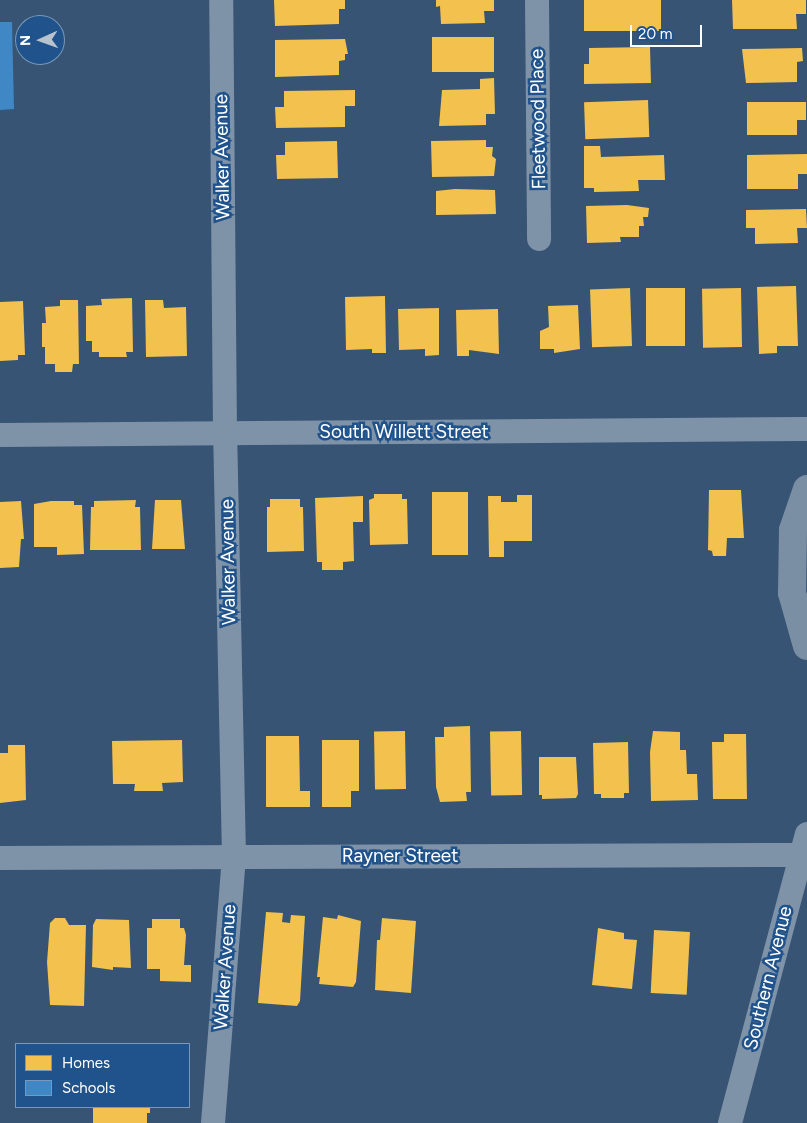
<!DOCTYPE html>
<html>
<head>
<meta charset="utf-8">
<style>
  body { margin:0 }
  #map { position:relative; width:807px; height:1123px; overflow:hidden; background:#385474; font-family:Figtree,sans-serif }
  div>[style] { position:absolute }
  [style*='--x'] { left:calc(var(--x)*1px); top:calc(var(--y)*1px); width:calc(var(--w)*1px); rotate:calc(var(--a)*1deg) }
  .homes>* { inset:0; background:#f2c14e; transform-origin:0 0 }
  .schools>* { inset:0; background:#3f88c5 }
  .minor>* { height:24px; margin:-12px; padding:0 12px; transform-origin:12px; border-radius:12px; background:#7f93a8 }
  .secondary>* { height:28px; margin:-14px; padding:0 14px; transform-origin:14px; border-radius:14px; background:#7b8fa4 }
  span { translate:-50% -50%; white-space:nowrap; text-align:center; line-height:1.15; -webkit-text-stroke:5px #20538c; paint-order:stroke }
  .street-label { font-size:19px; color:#fff }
  .legend { position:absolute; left:15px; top:1043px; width:175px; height:65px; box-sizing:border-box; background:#20538c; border:1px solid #7998ba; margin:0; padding:6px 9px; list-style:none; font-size:15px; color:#fff }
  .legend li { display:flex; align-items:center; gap:10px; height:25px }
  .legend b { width:25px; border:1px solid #7998ba }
  .north { position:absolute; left:15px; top:15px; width:50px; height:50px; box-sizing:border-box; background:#20538c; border:1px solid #7998ba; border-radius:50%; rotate:268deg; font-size:14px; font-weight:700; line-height:20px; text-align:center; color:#fff }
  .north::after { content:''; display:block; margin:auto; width:18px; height:22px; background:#b9c3ce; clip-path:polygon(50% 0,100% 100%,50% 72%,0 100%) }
  .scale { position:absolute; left:630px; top:25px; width:72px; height:22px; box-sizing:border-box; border:2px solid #fff; border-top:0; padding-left:6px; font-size:15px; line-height:18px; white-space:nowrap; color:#fff; -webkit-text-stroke:4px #20538c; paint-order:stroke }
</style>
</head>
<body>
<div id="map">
  <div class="homes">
    <div style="clip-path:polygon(274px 0,345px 0,345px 9px,339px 9px,339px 24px,275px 26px)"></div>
    <div style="clip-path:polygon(436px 0,494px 0,494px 11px,484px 11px,485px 23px,441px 24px,440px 6px,436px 7px)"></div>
    <div style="left:584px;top:0;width:77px;height:31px"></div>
    <div style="clip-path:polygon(732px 0,806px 0,806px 14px,796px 14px,797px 29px,733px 29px)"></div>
    <div style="left:494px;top:37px;width:35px;height:62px;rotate:90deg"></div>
    <div style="clip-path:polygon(345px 39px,348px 54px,345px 54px,345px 60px,339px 61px,339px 75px,275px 77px,275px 40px)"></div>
    <div style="clip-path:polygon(650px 47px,651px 83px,584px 84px,584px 64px,589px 64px,589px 48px)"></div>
    <div style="clip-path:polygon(802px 48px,803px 61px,797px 62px,797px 82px,746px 83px,742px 49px)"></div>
    <div style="clip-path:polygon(494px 78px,495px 114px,486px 114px,486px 125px,439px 126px,442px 90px,480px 89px,480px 79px)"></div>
    <div style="clip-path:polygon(355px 90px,355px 106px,345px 106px,345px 127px,276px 128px,275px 107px,284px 107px,284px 91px)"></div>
    <div style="left:648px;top:100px;width:37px;height:64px;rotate:88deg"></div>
    <div style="clip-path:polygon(747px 102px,806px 102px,806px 120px,797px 120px,797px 135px,747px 135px)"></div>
    <div style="clip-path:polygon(486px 140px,486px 147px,493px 147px,492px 156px,496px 159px,494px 176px,432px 177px,431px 141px)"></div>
    <div style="clip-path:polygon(337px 141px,338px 178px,277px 179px,276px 155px,285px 155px,285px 142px)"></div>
    <div style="clip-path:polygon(584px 146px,600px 146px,601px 157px,664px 155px,665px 180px,638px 180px,639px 191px,594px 192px,594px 188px,584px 188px)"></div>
    <div style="clip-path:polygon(807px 154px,807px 174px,798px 174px,798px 189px,747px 189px,747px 155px)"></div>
    <div style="clip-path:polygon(455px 189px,495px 190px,496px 214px,436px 215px,436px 191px)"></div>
    <div style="clip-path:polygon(627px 205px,649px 208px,648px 217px,643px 217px,644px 226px,639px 226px,639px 237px,620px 237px,621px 242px,587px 243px,586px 206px)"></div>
    <div style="clip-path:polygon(806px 209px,807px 228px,797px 228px,798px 243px,755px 244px,755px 228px,746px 228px,746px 210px)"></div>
    <div style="clip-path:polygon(796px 286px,798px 346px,777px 346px,777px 353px,759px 354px,757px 287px)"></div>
    <div style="left:630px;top:288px;width:58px;height:40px;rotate:88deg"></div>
    <div style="left:646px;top:288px;width:39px;height:58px"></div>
    <div style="left:741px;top:288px;width:59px;height:39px;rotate:89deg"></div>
    <div style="clip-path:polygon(385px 296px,386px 353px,372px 353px,372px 349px,346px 350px,345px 297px)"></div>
    <div style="clip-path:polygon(132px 298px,133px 352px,126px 352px,127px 357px,99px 357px,99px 352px,92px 352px,92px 341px,86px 341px,86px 306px,102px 305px,101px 299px)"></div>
    <div style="clip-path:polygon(60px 300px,78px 300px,79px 364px,73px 364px,72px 372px,55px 372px,55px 364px,45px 364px,45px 347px,42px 347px,42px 323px,46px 323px,45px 307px,60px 306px)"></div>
    <div style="clip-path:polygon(145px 300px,163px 300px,164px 308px,186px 307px,187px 356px,146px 357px)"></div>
    <div style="clip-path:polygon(23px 301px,25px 355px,18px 355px,18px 360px,0 361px,0 302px)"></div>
    <div style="clip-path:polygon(578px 305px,580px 349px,554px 353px,554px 349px,540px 349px,540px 331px,549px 327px,548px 306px)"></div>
    <div style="clip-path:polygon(439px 308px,439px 355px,425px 356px,425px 349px,399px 350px,398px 309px)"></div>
    <div style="clip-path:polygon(498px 309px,499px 354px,469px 350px,469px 356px,457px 356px,456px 310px)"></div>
    <div style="clip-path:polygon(709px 490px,741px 490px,744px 538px,727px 538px,726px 556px,713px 556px,712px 551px,708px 550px)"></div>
    <div style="left:432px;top:492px;width:36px;height:63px"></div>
    <div style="clip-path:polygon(374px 494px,402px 494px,402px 499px,407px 499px,408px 544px,370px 545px,369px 500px,374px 498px)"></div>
    <div style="clip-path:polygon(517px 495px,532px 495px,532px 541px,504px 541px,504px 557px,489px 557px,488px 496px,501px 496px,501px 502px,517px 502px)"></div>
    <div style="clip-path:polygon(363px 496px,363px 522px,353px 522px,354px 561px,343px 562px,343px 570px,322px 570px,322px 562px,317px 562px,315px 498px)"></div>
    <div style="clip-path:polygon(270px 499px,300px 499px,300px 507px,303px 507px,304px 551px,267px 552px,267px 507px,270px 507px)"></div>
    <div style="clip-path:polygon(136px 500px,135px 507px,140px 507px,141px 550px,90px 550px,91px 507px,94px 507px,94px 501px)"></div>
    <div style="clip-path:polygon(155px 500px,181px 500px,185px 549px,152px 549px)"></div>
    <div style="clip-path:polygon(21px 501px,24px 539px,21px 539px,19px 567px,0 568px,0 502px)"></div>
    <div style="clip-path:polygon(51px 501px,74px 501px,74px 505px,82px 505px,84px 554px,57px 555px,57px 547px,34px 547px,34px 504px)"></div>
    <div style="clip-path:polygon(470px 726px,471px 792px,466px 792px,467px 801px,440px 802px,436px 787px,435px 737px,444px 737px,444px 727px)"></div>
    <div style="left:405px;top:731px;width:58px;height:31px;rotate:89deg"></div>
    <div style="left:521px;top:731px;width:64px;height:31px;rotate:89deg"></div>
    <div style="clip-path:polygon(653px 731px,680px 732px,680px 750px,686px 750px,687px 774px,697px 774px,698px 800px,651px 801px,650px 752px)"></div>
    <div style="clip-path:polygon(724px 734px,746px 734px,747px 799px,713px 799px,712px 742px,724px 742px)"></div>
    <div style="clip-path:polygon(266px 736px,299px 736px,300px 791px,310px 791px,310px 807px,266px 807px)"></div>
    <div style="clip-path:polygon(182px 740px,183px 782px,162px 783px,163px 791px,134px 791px,135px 784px,113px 784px,112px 741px)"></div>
    <div style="clip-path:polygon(322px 740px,359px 740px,359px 791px,351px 791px,351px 807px,322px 807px)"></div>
    <div style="clip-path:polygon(628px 742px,629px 793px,624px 793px,624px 798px,601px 798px,601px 794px,594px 794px,593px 743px)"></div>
    <div style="clip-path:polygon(8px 745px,25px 745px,26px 800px,0 803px,0 753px,8px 753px)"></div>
    <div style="clip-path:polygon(539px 757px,576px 757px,578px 794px,576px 798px,542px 799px,542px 795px,539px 795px)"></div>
    <div style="clip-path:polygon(266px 912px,283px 913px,282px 922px,290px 923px,291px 915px,305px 916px,300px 1001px,297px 1006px,258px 1003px)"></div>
    <div style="clip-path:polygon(338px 915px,361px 921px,356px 982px,353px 987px,319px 984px,320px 977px,317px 977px,323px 917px,337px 919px)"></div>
    <div style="clip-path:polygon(55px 918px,65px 918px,69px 925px,86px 925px,84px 1006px,50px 1005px,47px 962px,50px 923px)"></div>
    <div style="clip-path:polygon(382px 918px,416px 921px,411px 993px,375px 990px,377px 940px,380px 940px)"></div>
    <div style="clip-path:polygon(96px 919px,129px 920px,131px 968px,113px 967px,113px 970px,92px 967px,93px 925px)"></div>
    <div style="clip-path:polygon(152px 919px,180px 919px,180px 928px,184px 928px,186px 935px,184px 965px,191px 965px,191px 982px,160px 981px,160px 969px,147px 969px,147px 928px,152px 928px)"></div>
    <div style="clip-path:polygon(598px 928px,624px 933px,624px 939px,637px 940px,632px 989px,592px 985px)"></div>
    <div style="left:654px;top:930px;width:36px;height:63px;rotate:3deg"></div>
    <div style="clip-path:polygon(93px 1107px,150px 1107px,150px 1113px,147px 1113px,147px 1123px,93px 1123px)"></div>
  </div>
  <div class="schools">
    <div style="clip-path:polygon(0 22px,12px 22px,14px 109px,0 110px)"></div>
  </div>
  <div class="minor">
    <div style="--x:537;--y:0;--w:239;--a:89.5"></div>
    <div style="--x:0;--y:435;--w:807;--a:-0.43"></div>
    <div style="--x:0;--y:858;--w:799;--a:-0.22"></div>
    <div style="--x:213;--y:1123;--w:267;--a:-85.5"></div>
    <div style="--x:234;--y:857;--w:424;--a:-91.2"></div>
    <div style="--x:225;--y:433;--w:433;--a:-90.5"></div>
    <div style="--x:730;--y:1123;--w:299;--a:-75.1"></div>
  </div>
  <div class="secondary">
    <div style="--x:807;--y:489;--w:43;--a:108.9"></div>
    <div style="--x:793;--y:530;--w:63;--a:90.9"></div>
    <div style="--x:792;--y:593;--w:55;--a:74.2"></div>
  </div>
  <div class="street-label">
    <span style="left:538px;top:119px;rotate:-91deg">Fleetwood Place</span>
    <span style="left:222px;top:157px;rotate:-91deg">Walker Avenue</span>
    <span style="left:404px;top:432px">South Willett Street</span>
    <span style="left:228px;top:562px;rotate:-91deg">Walker Avenue</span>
    <span style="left:400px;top:856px">Rayner Street</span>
    <span style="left:225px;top:967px;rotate:-86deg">Walker Avenue</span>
    <span style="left:768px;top:978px;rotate:-76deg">Southern Avenue</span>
  </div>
  <ul class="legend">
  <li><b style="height:14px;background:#f2c14e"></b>Homes</li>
  <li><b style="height:14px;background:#3f88c5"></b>Schools</li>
  </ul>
  <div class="north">N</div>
  <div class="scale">20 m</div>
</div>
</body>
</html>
